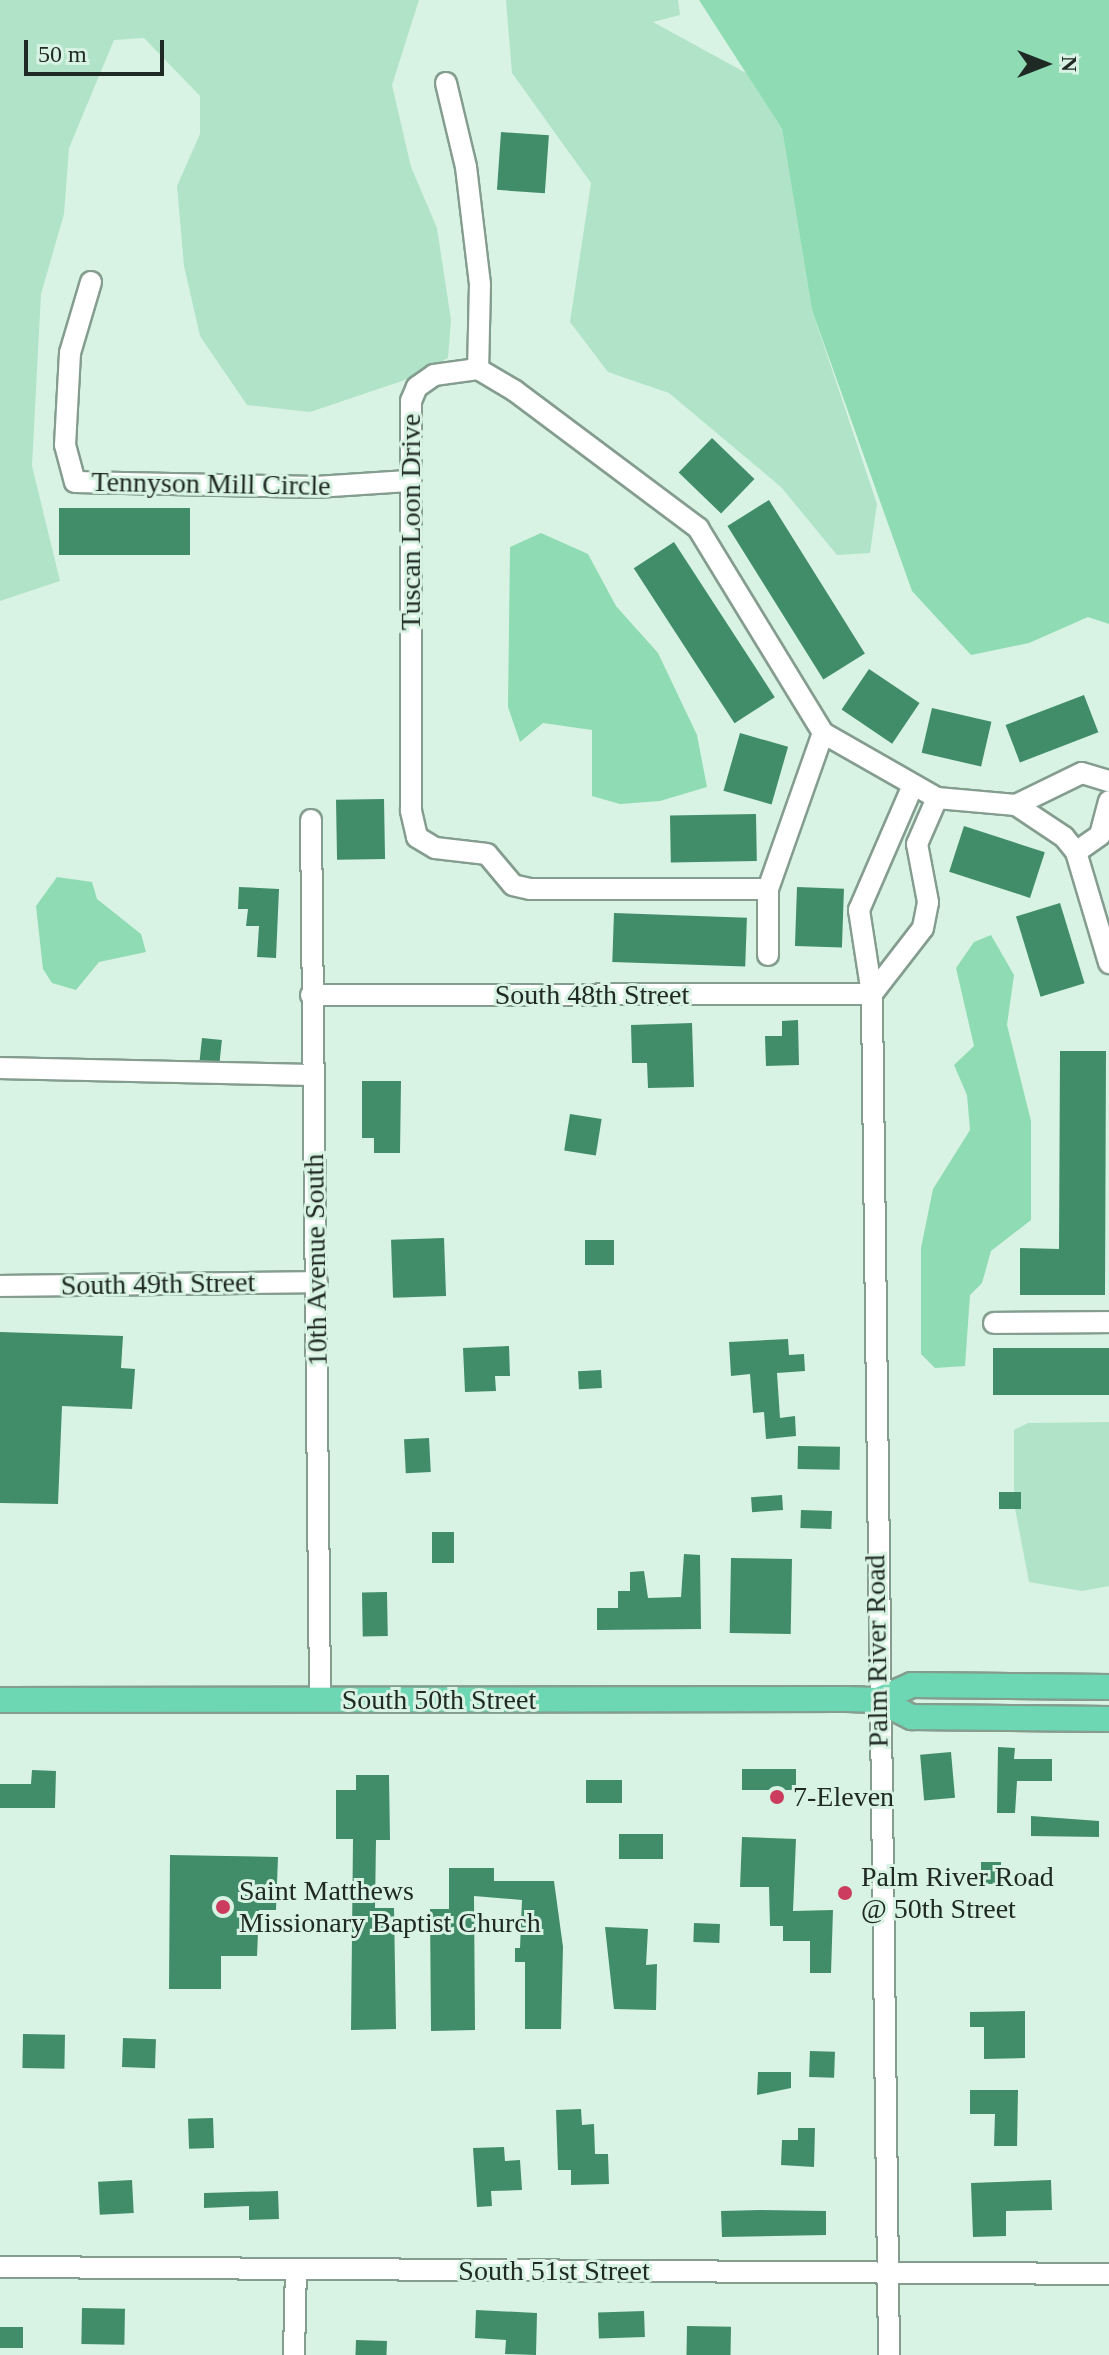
<!DOCTYPE html>
<html>
<head>
<meta charset="utf-8">
<style>
  body { margin:0 }
  #map { position:relative; width:1109px; height:2355px; overflow:hidden; background:#d8f3e3; font-family:"Times New Roman",serif }
  div>[style] { position:absolute }
  [style*='--x'] { left:calc(var(--x)*1px); top:calc(var(--y)*1px); width:calc(var(--w)*1px); rotate:calc(var(--a)*1deg) }
  .green>* { inset:0; background:#b1e3c8 }
  .water>* { inset:0; background:#8fdbb4 }
  .building>* { inset:0; background:#418d69; transform-origin:0 0 }
  .roads { filter:drop-shadow(2px 0 #849d8f) drop-shadow(-2px 0 #849d8f) drop-shadow(0 2px #849d8f) drop-shadow(0 -2px #849d8f) }
  .minor>* { height:20px; margin:-10px; padding:0 10px; transform-origin:10px; border-radius:10px; background:#fff }
  .major>* { height:24px; margin:-12px; padding:0 12px; transform-origin:12px; border-radius:12px; background:#6cd7b2 }
  .dots>* { width:22px; height:22px; translate:-50% -50%; box-sizing:border-box; border:4px solid #d8f3e3; border-radius:50% }
  span { translate:-50% -50%; white-space:nowrap; text-align:center; line-height:1.15; -webkit-text-stroke:6px #d8f3e3; paint-order:stroke }
  .street-label { font-size:28px; color:#202a25 }
  .poi-label { font-size:28px; color:#202a25 }
  .left { translate:0 -50%; text-align:left }
  .north { position:absolute; left:1005px; top:24px; width:80px; height:80px; -webkit-text-stroke:6px #d8f3e3; paint-order:stroke; rotate:90deg; font-size:22px; font-weight:700; line-height:32px; text-align:center; color:#202a25 }
  .north::after { content:''; display:block; margin:auto; width:28px; height:36px; background:#202a25; clip-path:polygon(50% 0,100% 100%,50% 72%,0 100%) }
  .scale { position:absolute; left:24px; top:40px; width:140px; height:36px; box-sizing:border-box; border:4px solid #202a25; border-top:0; padding-left:10px; font-size:24px; line-height:28px; white-space:nowrap; color:#202a25; -webkit-text-stroke:6px #d8f3e3; paint-order:stroke }
</style>
</head>
<body>
<div id="map">
  <div class="green">
    <div style="clip-path:polygon(0 0,419px 0,392px 85px,411px 167px,437px 228px,451px 320px,448px 358px,402px 381px,310px 412px,247px 405px,200px 336px,184px 266px,177px 186px,200px 134px,200px 96px,144px 38px,114px 40px,69px 148px,64px 214px,41px 294px,32px 466px,60px 581px,0 601px)"></div>
    <div style="clip-path:polygon(506px 0,678px 0,680px 15px,653px 22px,746px 73px,782px 129px,812px 310px,877px 504px,870px 553px,837px 555px,781px 487px,669px 393px,608px 372px,570px 322px,591px 183px,512px 73px)"></div>
    <div style="clip-path:polygon(1109px 1422px,1109px 1586px,1082px 1591px,1029px 1582px,1014px 1503px,1014px 1430px,1028px 1423px)"></div>
  </div>
  <div class="water">
    <div style="clip-path:polygon(699px 0,1109px 0,1109px 624px,1088px 617px,1029px 643px,971px 655px,912px 591px,812px 310px,782px 129px)"></div>
    <div style="clip-path:polygon(541px 533px,588px 554px,616px 606px,658px 653px,697px 735px,707px 787px,660px 801px,620px 804px,592px 796px,592px 730px,543px 723px,520px 742px,508px 707px,510px 547px)"></div>
    <div style="clip-path:polygon(57px 877px,92px 882px,97px 899px,141px 934px,146px 952px,99px 962px,76px 990px,52px 983px,43px 969px,36px 906px)"></div>
    <div style="clip-path:polygon(991px 935px,1014px 975px,1007px 1025px,1031px 1121px,1031px 1220px,991px 1251px,982px 1283px,970px 1295px,965px 1366px,935px 1368px,921px 1354px,921px 1248px,933px 1189px,970px 1130px,967px 1095px,954px 1065px,974px 1046px,956px 968px,974px 942px)"></div>
  </div>
  <div class="building">
    <div style="left:501px;top:132px;width:48px;height:58px;rotate:4deg"></div>
    <div style="left:712px;top:438px;width:59px;height:48px;rotate:44deg"></div>
    <div style="left:769px;top:500px;width:181px;height:49px;rotate:58deg"></div>
    <div style="left:59px;top:508px;width:131px;height:47px"></div>
    <div style="left:674px;top:542px;width:185px;height:48px;rotate:57deg"></div>
    <div style="left:869px;top:669px;width:61px;height:49px;rotate:34deg"></div>
    <div style="left:1084px;top:695px;width:40px;height:84px;rotate:69deg"></div>
    <div style="left:932px;top:708px;width:61px;height:46px;rotate:13deg"></div>
    <div style="left:740px;top:733px;width:50px;height:60px;rotate:16deg"></div>
    <div style="left:384px;top:799px;width:60px;height:48px;rotate:89deg"></div>
    <div style="left:756px;top:814px;width:47px;height:86px;rotate:89deg"></div>
    <div style="left:964px;top:826px;width:85px;height:48px;rotate:18deg"></div>
    <div style="clip-path:polygon(239px 887px,279px 889px,276px 958px,257px 957px,259px 926px,246px 926px,248px 909px,238px 909px)"></div>
    <div style="left:797px;top:887px;width:47px;height:59px;rotate:2deg"></div>
    <div style="left:1060px;top:903px;width:84px;height:46px;rotate:73deg"></div>
    <div style="left:614px;top:913px;width:133px;height:49px;rotate:2deg"></div>
    <div style="clip-path:polygon(798px 1020px,799px 1065px,766px 1066px,765px 1036px,782px 1036px,782px 1021px)"></div>
    <div style="clip-path:polygon(692px 1023px,694px 1087px,648px 1088px,647px 1063px,632px 1063px,631px 1025px)"></div>
    <div style="left:202px;top:1038px;width:20px;height:22px;rotate:6deg"></div>
    <div style="clip-path:polygon(1060px 1051px,1106px 1051px,1105px 1295px,1020px 1295px,1020px 1248px,1059px 1249px)"></div>
    <div style="clip-path:polygon(362px 1081px,401px 1081px,400px 1153px,374px 1153px,374px 1138px,362px 1138px)"></div>
    <div style="left:570px;top:1114px;width:32px;height:37px;rotate:9deg"></div>
    <div style="left:444px;top:1238px;width:58px;height:53px;rotate:88deg"></div>
    <div style="left:614px;top:1240px;width:25px;height:29px;rotate:90deg"></div>
    <div style="clip-path:polygon(0 1332px,123px 1336px,121px 1368px,135px 1369px,132px 1409px,62px 1406px,58px 1504px,0 1503px)"></div>
    <div style="clip-path:polygon(788px 1339px,789px 1355px,804px 1354px,805px 1371px,777px 1373px,780px 1418px,795px 1416px,796px 1436px,766px 1439px,764px 1412px,753px 1413px,750px 1374px,731px 1376px,729px 1342px)"></div>
    <div style="clip-path:polygon(509px 1346px,510px 1376px,495px 1376px,496px 1391px,465px 1392px,463px 1348px)"></div>
    <div style="left:1109px;top:1348px;width:47px;height:116px;rotate:90deg"></div>
    <div style="left:601px;top:1370px;width:18px;height:23px;rotate:87deg"></div>
    <div style="left:429px;top:1438px;width:34px;height:25px;rotate:87deg"></div>
    <div style="left:798px;top:1446px;width:42px;height:23px;rotate:1deg"></div>
    <div style="left:999px;top:1492px;width:22px;height:17px"></div>
    <div style="left:782px;top:1495px;width:15px;height:31px;rotate:86deg"></div>
    <div style="left:801px;top:1510px;width:31px;height:18px;rotate:2deg"></div>
    <div style="left:432px;top:1532px;width:22px;height:31px"></div>
    <div style="clip-path:polygon(684px 1554px,700px 1555px,701px 1629px,597px 1630px,597px 1608px,618px 1608px,618px 1591px,630px 1591px,630px 1572px,644px 1571px,648px 1598px,681px 1597px)"></div>
    <div style="left:731px;top:1558px;width:61px;height:75px;rotate:1deg"></div>
    <div style="left:387px;top:1592px;width:44px;height:25px;rotate:89deg"></div>
    <div style="clip-path:polygon(998px 1747px,1015px 1748px,1014px 1759px,1052px 1759px,1052px 1781px,1017px 1781px,1015px 1813px,997px 1813px)"></div>
    <div style="left:951px;top:1752px;width:46px;height:31px;rotate:85deg"></div>
    <div style="left:742px;top:1769px;width:54px;height:21px"></div>
    <div style="clip-path:polygon(32px 1770px,56px 1771px,55px 1808px,0 1808px,0 1784px,31px 1784px)"></div>
    <div style="clip-path:polygon(356px 1775px,389px 1775px,390px 1840px,376px 1840px,375px 1908px,394px 1908px,396px 2029px,351px 2030px,353px 1839px,336px 1839px,336px 1790px,356px 1790px)"></div>
    <div style="left:586px;top:1780px;width:36px;height:23px"></div>
    <div style="clip-path:polygon(1031px 1816px,1099px 1821px,1099px 1837px,1031px 1836px)"></div>
    <div style="left:619px;top:1834px;width:44px;height:25px"></div>
    <div style="clip-path:polygon(742px 1837px,796px 1839px,793px 1911px,833px 1910px,831px 1973px,810px 1973px,810px 1941px,783px 1941px,783px 1926px,770px 1926px,769px 1887px,740px 1887px)"></div>
    <div style="clip-path:polygon(170px 1855px,278px 1857px,276px 1910px,259px 1910px,257px 1956px,221px 1956px,221px 1989px,169px 1989px)"></div>
    <div style="left:981px;top:1862px;width:20px;height:22px"></div>
    <div style="clip-path:polygon(449px 1868px,494px 1868px,494px 1881px,554px 1881px,563px 1947px,561px 2029px,525px 2029px,525px 1962px,515px 1962px,515px 1948px,520px 1948px,522px 1900px,474px 1896px,475px 2030px,431px 2031px,430px 1909px,449px 1909px)"></div>
    <div style="left:694px;top:1923px;width:26px;height:19px;rotate:2deg"></div>
    <div style="clip-path:polygon(605px 1927px,648px 1929px,646px 1965px,657px 1964px,656px 2010px,614px 2009px)"></div>
    <div style="clip-path:polygon(1025px 2011px,1025px 2058px,984px 2059px,984px 2027px,970px 2027px,970px 2012px)"></div>
    <div style="left:23px;top:2034px;width:42px;height:34px;rotate:1deg"></div>
    <div style="left:123px;top:2038px;width:33px;height:29px;rotate:2deg"></div>
    <div style="left:810px;top:2051px;width:25px;height:26px;rotate:2deg"></div>
    <div style="clip-path:polygon(758px 2072px,791px 2072px,791px 2088px,757px 2095px)"></div>
    <div style="clip-path:polygon(970px 2090px,1018px 2090px,1017px 2146px,994px 2146px,995px 2114px,970px 2114px)"></div>
    <div style="clip-path:polygon(581px 2109px,582px 2125px,594px 2124px,595px 2154px,608px 2154px,609px 2184px,571px 2185px,571px 2170px,558px 2170px,556px 2110px)"></div>
    <div style="left:213px;top:2118px;width:30px;height:25px;rotate:88deg"></div>
    <div style="clip-path:polygon(798px 2128px,815px 2128px,814px 2167px,781px 2165px,782px 2140px,798px 2140px)"></div>
    <div style="clip-path:polygon(504px 2147px,505px 2161px,520px 2160px,522px 2190px,491px 2191px,492px 2206px,477px 2207px,473px 2148px)"></div>
    <div style="left:132px;top:2180px;width:33px;height:34px;rotate:87deg"></div>
    <div style="clip-path:polygon(1051px 2180px,1052px 2210px,1006px 2211px,1006px 2236px,973px 2237px,971px 2183px)"></div>
    <div style="clip-path:polygon(278px 2191px,279px 2219px,249px 2220px,249px 2206px,204px 2208px,204px 2193px)"></div>
    <div style="clip-path:polygon(760px 2210px,826px 2211px,826px 2235px,722px 2237px,721px 2211px)"></div>
    <div style="left:82px;top:2308px;width:43px;height:36px;rotate:1deg"></div>
    <div style="clip-path:polygon(476px 2310px,537px 2313px,536px 2355px,505px 2354px,506px 2340px,475px 2338px)"></div>
    <div style="left:644px;top:2311px;width:26px;height:46px;rotate:88deg"></div>
    <div style="left:687px;top:2326px;width:44px;height:29px;rotate:1deg"></div>
    <div style="left:0;top:2327px;width:23px;height:21px"></div>
    <div style="left:356px;top:2340px;width:31px;height:15px;rotate:2deg"></div>
  </div>
  <div class="roads">
    <div class="minor">
      <div style="--x:446;--y:83;--w:86;--a:76.6"></div>
      <div style="--x:466;--y:167;--w:118;--a:83.2"></div>
      <div style="--x:480;--y:284;--w:85;--a:91.3"></div>
      <div style="--x:91;--y:282;--w:74;--a:106.5"></div>
      <div style="--x:70;--y:353;--w:92;--a:93.1"></div>
      <div style="--x:65;--y:445;--w:38;--a:75"></div>
      <div style="--x:75;--y:482;--w:241;--a:1.2"></div>
      <div style="--x:316;--y:487;--w:92;--a:-3.7"></div>
      <div style="--x:1016;--y:805;--w:73;--a:-25.9"></div>
      <div style="--x:1082;--y:773;--w:28;--a:17"></div>
      <div style="--x:311;--y:820;--w:880;--a:89.41"></div>
      <div style="--x:1076;--y:852;--w:29;--a:-35"></div>
      <div style="--x:1100;--y:835;--w:35;--a:-75"></div>
      <div style="--x:768;--y:889;--w:238;--a:180"></div>
      <div style="--x:530;--y:889;--w:17;--a:-167"></div>
      <div style="--x:513;--y:885;--w:40;--a:-130"></div>
      <div style="--x:487;--y:854;--w:52;--a:-173.4"></div>
      <div style="--x:435;--y:848;--w:21;--a:-149"></div>
      <div style="--x:417;--y:837;--w:28;--a:-103"></div>
      <div style="--x:411;--y:810;--w:409;--a:-90"></div>
      <div style="--x:411;--y:401;--w:15;--a:-67"></div>
      <div style="--x:417;--y:387;--w:21;--a:-35"></div>
      <div style="--x:434;--y:375;--w:44;--a:-7.8"></div>
      <div style="--x:478;--y:369;--w:43;--a:30.7"></div>
      <div style="--x:515;--y:391;--w:229;--a:36.8"></div>
      <div style="--x:698;--y:528;--w:240;--a:58.6"></div>
      <div style="--x:823;--y:733;--w:131;--a:29.7"></div>
      <div style="--x:937;--y:798;--w:79;--a:5.1"></div>
      <div style="--x:1016;--y:805;--w:58;--a:33.7"></div>
      <div style="--x:1064;--y:837;--w:19;--a:51"></div>
      <div style="--x:1076;--y:852;--w:116;--a:73.4"></div>
      <div style="--x:768;--y:955;--w:66;--a:-90"></div>
      <div style="--x:768;--y:889;--w:165;--a:-70.6"></div>
      <div style="--x:872;--y:994;--w:83;--a:-52.3"></div>
      <div style="--x:923;--y:928;--w:26;--a:-79"></div>
      <div style="--x:928;--y:902;--w:59;--a:-100.7"></div>
      <div style="--x:917;--y:844;--w:50;--a:-66.5"></div>
      <div style="--x:311;--y:995;--w:561;--a:-0.1"></div>
      <div style="--x:0;--y:1068;--w:313;--a:1.3"></div>
      <div style="--x:0;--y:1286;--w:317;--a:-0.7"></div>
      <div style="--x:994;--y:1323;--w:115;--a:-0.5"></div>
      <div style="--x:0;--y:2267;--w:1109;--a:0.36"></div>
      <div style="--x:294;--y:2355;--w:86;--a:-88.7"></div>
      <div style="--x:889;--y:2355;--w:1361;--a:-90.72"></div>
      <div style="--x:872;--y:994;--w:85;--a:-98.8"></div>
      <div style="--x:859;--y:910;--w:136;--a:-66.6"></div>
    </div>
    <div class="major">
      <div style="--x:0;--y:1700;--w:847;--a:-0.07"></div>
      <div style="--x:847;--y:1699;--w:31;--a:2"></div>
      <div style="--x:878;--y:1700;--w:38;--a:27"></div>
      <div style="--x:912;--y:1717;--w:197;--a:0.6"></div>
      <div style="--x:878;--y:1700;--w:37;--a:-24"></div>
      <div style="--x:912;--y:1685;--w:197;--a:0.6"></div>
    </div>
  </div>
  <div class="dots">
    <div style="left:777px;top:1797px;background:#cb3c5e"></div>
    <div style="left:845px;top:1893px;background:#cb3c5e"></div>
    <div style="left:223px;top:1907px;background:#cb3c5e"></div>
  </div>
  <div class="street-label">
    <span style="left:211px;top:484px;rotate:1deg">Tennyson Mill Circle</span>
    <span style="left:411px;top:522px;rotate:-90deg">Tuscan Loon Drive</span>
    <span style="left:592px;top:995px">South 48th Street</span>
    <span style="left:316px;top:1260px;rotate:-91deg">10th Avenue South</span>
    <span style="left:158px;top:1284px;rotate:-1deg">South 49th Street</span>
    <span style="left:877px;top:1651px;rotate:-91deg">Palm River Road</span>
    <span style="left:439px;top:1700px">South 50th Street</span>
    <span style="left:554px;top:2271px">South 51st Street</span>
  </div>
  <div class="poi-label">
    <span class="left" style="left:793px;top:1797px">7-Eleven</span>
    <span class="left" style="left:861px;top:1893px">Palm River Road<br>@ 50th Street</span>
    <span class="left" style="left:239px;top:1907px">Saint Matthews<br>Missionary Baptist Church</span>
  </div>
  <div class="north">N</div>
  <div class="scale">50 m</div>
</div>
</body>
</html>
